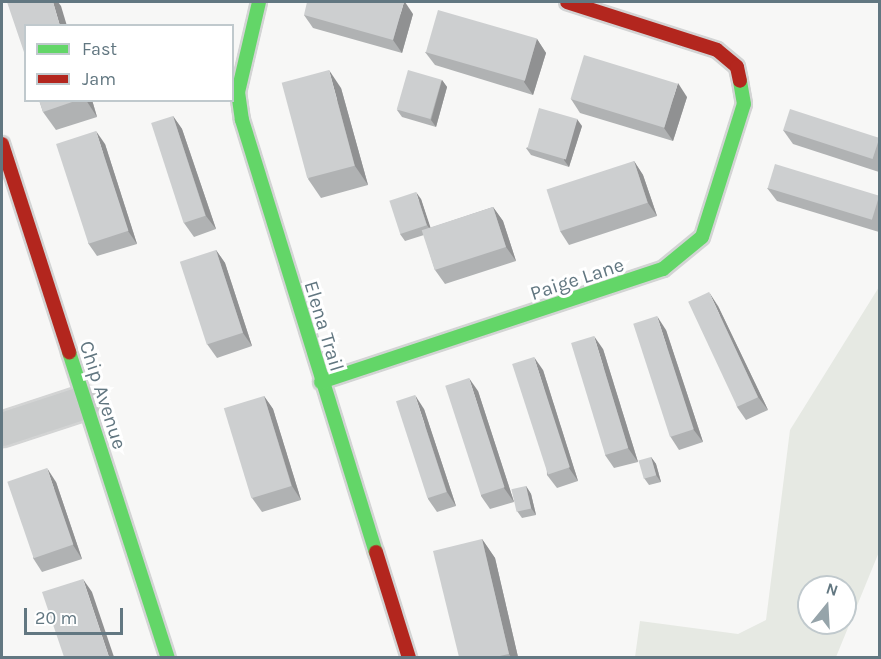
<!DOCTYPE html>
<html>
<head>
<meta charset="utf-8">
<style>
  body { margin:0 }
  #map { position:relative; width:881px; height:659px; overflow:hidden; background:#f7f7f6; font-family:Karla,sans-serif }
  div>[style] { position:absolute }
  [style*='--x'] { left:calc(var(--x)*1px); top:calc(var(--y)*1px); width:calc(var(--w)*1px); rotate:calc(var(--a)*1deg) }
  .green>* { inset:0; background:#e6e9e3 }
  .roads { filter:drop-shadow(2px 0 #d3d4d4) drop-shadow(-2px 0 #d3d4d4) drop-shadow(0 2px #d3d4d4) drop-shadow(0 -2px #d3d4d4) }
  .street>* { height:33px; margin:-16.5px; padding:0 16.5px; transform-origin:16.5px; border-radius:16.5px; background:#cacccc }
  .fast>* { height:14px; margin:-7px; padding:0 7px; transform-origin:7px; border-radius:7px; background:#63d668 }
  .jam>* { height:14px; margin:-7px; padding:0 7px; transform-origin:7px; border-radius:7px; background:#b3261e }
  .wall>* { inset:0; background:#b0b2b3 }
  .shaded-wall>* { inset:0; background:#909192 }
  .building>* { inset:0; background:#cdcfd0; transform-origin:0 0 }
  span { translate:-50% -50%; white-space:nowrap; text-align:center; line-height:1.15; -webkit-text-stroke:6px #fff; paint-order:stroke }
  .street-label { font-size:20px; color:#627781 }
  .frame { position:absolute; inset:0; border:3px solid #627781; pointer-events:none }
  .legend { position:absolute; left:24px; top:24px; width:210px; height:78px; box-sizing:border-box; background:#fff; border:2px solid #c0c9cd; margin:0; padding:8px 10px; list-style:none; font-size:18px; color:#627781 }
  .legend li { display:flex; align-items:center; gap:12px; height:30px }
  .legend b { width:30px; border:2px solid #c0c9cd }
  .north { position:absolute; left:797px; top:575px; width:60px; height:60px; box-sizing:border-box; background:#fff; border:2px solid #c0c9cd; border-radius:50%; rotate:18deg; font-size:16px; font-weight:700; line-height:24px; text-align:center; color:#627781 }
  .north::after { content:''; display:block; margin:auto; width:21px; height:27px; background:#96a4aa; clip-path:polygon(50% 0,100% 100%,50% 72%,0 100%) }
  .scale { position:absolute; left:24px; top:608px; width:99px; height:27px; box-sizing:border-box; border:3px solid #627781; border-top:0; padding-left:8px; font-size:18px; line-height:21px; white-space:nowrap; color:#627781; -webkit-text-stroke:4px #fff; paint-order:stroke }
</style>
</head>
<body>
<div id="map">
  <div class="green">
    <div style="clip-path:polygon(evenodd,879px 287px,879px 552px,836px 657px,635px 657px,640px 621px,738px 634px,766px 620px,790px 430px,879px 287px,809px 587px,845px 587px,845px 623px,809px 623px,809px 587px)"></div>
  </div>
  <div class="roads">
    <div class="street">
      <div style="--x:2;--y:429;--w:86;--a:-18.2"></div>
    </div>
    <div class="fast">
      <div style="--x:259;--y:2;--w:92;--a:103.1"></div>
      <div style="--x:238;--y:92;--w:28;--a:82"></div>
      <div style="--x:242;--y:120;--w:452;--a:72.8"></div>
      <div style="--x:69;--y:352;--w:322;--a:72.1"></div>
      <div style="--x:321;--y:382;--w:360;--a:-18.3"></div>
      <div style="--x:663;--y:269;--w:50;--a:-39.4"></div>
      <div style="--x:702;--y:237;--w:139;--a:-72.5"></div>
      <div style="--x:744;--y:104;--w:23;--a:-100"></div>
    </div>
    <div class="jam">
      <div style="--x:567;--y:2;--w:157;--a:17.7"></div>
      <div style="--x:717;--y:50;--w:26;--a:40"></div>
      <div style="--x:737;--y:67;--w:14;--a:78"></div>
      <div style="--x:2;--y:144;--w:219;--a:72.1"></div>
      <div style="--x:376;--y:552;--w:111;--a:72.7"></div>
    </div>
  </div>
  <div class="wall">
    <div style="clip-path:polygon(413px 14px,402px 53px,313px 28px,304px 15px)"></div>
    <div style="clip-path:polygon(537px 39px,546px 53px,533px 95px,435px 65px,425px 52px)"></div>
    <div style="clip-path:polygon(442px 80px,447px 87px,436px 127px,402px 117px,397px 110px)"></div>
    <div style="clip-path:polygon(341px 88px,368px 185px,321px 198px,308px 179px)"></div>
    <div style="clip-path:polygon(687px 97px,673px 141px,580px 113px,571px 99px)"></div>
    <div style="clip-path:polygon(39px 100px,92px 100px,97px 117px,56px 130px,43px 112px)"></div>
    <div style="clip-path:polygon(173px 116px,182px 129px,216px 229px,194px 237px,184px 223px)"></div>
    <div style="clip-path:polygon(582px 126px,569px 167px,531px 155px,526px 148px)"></div>
    <div style="clip-path:polygon(783px 130px,879px 138px,879px 172px,793px 144px)"></div>
    <div style="clip-path:polygon(105px 144px,137px 244px,97px 256px,88px 243px)"></div>
    <div style="clip-path:polygon(634px 161px,643px 175px,657px 216px,569px 245px,560px 231px)"></div>
    <div style="clip-path:polygon(767px 188px,879px 196px,879px 232px,777px 201px)"></div>
    <div style="clip-path:polygon(421px 199px,430px 228px,493px 207px,503px 221px,516px 261px,445px 284px,435px 270px,424px 235px,405px 241px,400px 234px)"></div>
    <div style="clip-path:polygon(216px 250px,225px 263px,252px 346px,217px 358px,207px 344px)"></div>
    <div style="clip-path:polygon(718px 306px,768px 410px,746px 420px,737px 407px)"></div>
    <div style="clip-path:polygon(666px 330px,703px 442px,679px 450px,670px 436px)"></div>
    <div style="clip-path:polygon(603px 349px,638px 462px,614px 468px,605px 455px)"></div>
    <div style="clip-path:polygon(543px 370px,578px 481px,557px 488px,547px 475px)"></div>
    <div style="clip-path:polygon(478px 391px,514px 502px,490px 509px,481px 496px)"></div>
    <div style="clip-path:polygon(264px 396px,273px 409px,301px 500px,262px 512px,252px 498px)"></div>
    <div style="clip-path:polygon(424px 409px,456px 506px,437px 512px,428px 499px)"></div>
    <div style="clip-path:polygon(651px 457px,656px 464px,661px 482px,649px 485px,644px 478px)"></div>
    <div style="clip-path:polygon(56px 482px,82px 559px,42px 572px,33px 558px)"></div>
    <div style="clip-path:polygon(526px 486px,531px 494px,536px 515px,522px 518px,517px 511px)"></div>
    <div style="clip-path:polygon(482px 539px,495px 558px,518px 657px,459px 657px)"></div>
  </div>
  <div class="shaded-wall">
    <div style="clip-path:polygon(53px 2px,58px 2px,61px 6px,67px 26px,60px 26px)"></div>
    <div style="clip-path:polygon(404px 2px,405px 2px,413px 14px,402px 53px,393px 40px)"></div>
    <div style="clip-path:polygon(537px 39px,546px 53px,533px 95px,524px 82px)"></div>
    <div style="clip-path:polygon(329px 70px,341px 88px,368px 185px,355px 166px)"></div>
    <div style="clip-path:polygon(442px 80px,447px 87px,436px 127px,431px 120px)"></div>
    <div style="clip-path:polygon(678px 83px,687px 97px,673px 141px,664px 128px)"></div>
    <div style="clip-path:polygon(86px 100px,92px 100px,97px 117px)"></div>
    <div style="clip-path:polygon(173px 116px,182px 129px,216px 229px,206px 216px)"></div>
    <div style="clip-path:polygon(577px 119px,582px 126px,569px 167px,564px 160px)"></div>
    <div style="clip-path:polygon(96px 131px,105px 144px,137px 244px,128px 231px)"></div>
    <div style="clip-path:polygon(634px 161px,643px 175px,657px 216px,648px 203px)"></div>
    <div style="clip-path:polygon(416px 192px,421px 199px,432px 232px,427px 225px)"></div>
    <div style="clip-path:polygon(493px 207px,503px 221px,516px 261px,506px 247px)"></div>
    <div style="clip-path:polygon(216px 250px,225px 263px,252px 346px,243px 333px)"></div>
    <div style="clip-path:polygon(709px 292px,718px 306px,768px 410px,758px 397px)"></div>
    <div style="clip-path:polygon(657px 316px,666px 330px,703px 442px,693px 429px)"></div>
    <div style="clip-path:polygon(594px 336px,603px 349px,638px 462px,628px 448px)"></div>
    <div style="clip-path:polygon(534px 357px,543px 370px,578px 481px,569px 468px)"></div>
    <div style="clip-path:polygon(469px 378px,478px 391px,514px 502px,504px 488px)"></div>
    <div style="clip-path:polygon(415px 395px,424px 409px,456px 506px,447px 492px)"></div>
    <div style="clip-path:polygon(264px 396px,273px 409px,301px 500px,292px 486px)"></div>
    <div style="clip-path:polygon(651px 457px,656px 464px,661px 482px,656px 475px)"></div>
    <div style="clip-path:polygon(47px 468px,56px 482px,82px 559px,73px 545px)"></div>
    <div style="clip-path:polygon(526px 486px,531px 494px,536px 515px,531px 508px)"></div>
    <div style="clip-path:polygon(482px 539px,495px 558px,518px 657px,511px 657px,509px 654px)"></div>
    <div style="clip-path:polygon(83px 579px,92px 592px,114px 657px,109px 657px)"></div>
  </div>
  <div class="building">
    <div style="clip-path:polygon(7px 2px,53px 2px,60px 26px,26px 26px,26px 58px)"></div>
    <div style="clip-path:polygon(307px 2px,404px 2px,393px 40px,304px 15px)"></div>
    <div style="left:438px;top:10px;width:103px;height:44px;rotate:16deg"></div>
    <div style="left:584px;top:55px;width:98px;height:46px;rotate:17deg"></div>
    <div style="left:329px;top:70px;width:99px;height:49px;rotate:75deg"></div>
    <div style="left:408px;top:70px;width:35px;height:41px;rotate:16deg"></div>
    <div style="clip-path:polygon(39px 100px,78px 100px,43px 112px)"></div>
    <div style="left:539px;top:108px;width:40px;height:42px;rotate:16deg"></div>
    <div style="left:790px;top:109px;width:94px;height:22px;rotate:18deg"></div>
    <div style="left:173px;top:116px;width:105px;height:23px;rotate:72deg"></div>
    <div style="left:96px;top:131px;width:105px;height:42px;rotate:72deg"></div>
    <div style="left:634px;top:161px;width:44px;height:92px;rotate:72deg"></div>
    <div style="left:775px;top:164px;width:109px;height:25px;rotate:17deg"></div>
    <div style="left:416px;top:192px;width:35px;height:28px;rotate:72deg"></div>
    <div style="left:493px;top:207px;width:42px;height:75px;rotate:72deg"></div>
    <div style="left:216px;top:250px;width:87px;height:38px;rotate:72deg"></div>
    <div style="left:709px;top:292px;width:116px;height:23px;rotate:65deg"></div>
    <div style="left:657px;top:316px;width:119px;height:25px;rotate:72deg"></div>
    <div style="left:594px;top:336px;width:117px;height:24px;rotate:73deg"></div>
    <div style="left:534px;top:357px;width:116px;height:23px;rotate:72deg"></div>
    <div style="left:469px;top:378px;width:115px;height:25px;rotate:72deg"></div>
    <div style="left:415px;top:395px;width:102px;height:20px;rotate:72deg"></div>
    <div style="left:264px;top:396px;width:94px;height:42px;rotate:73deg"></div>
    <div style="left:651px;top:457px;width:19px;height:13px;rotate:74deg"></div>
    <div style="left:47px;top:468px;width:81px;height:42px;rotate:71deg"></div>
    <div style="left:526px;top:486px;width:23px;height:15px;rotate:77deg"></div>
    <div style="clip-path:polygon(482px 539px,509px 654px,495px 657px,459px 657px,433px 551px)"></div>
    <div style="clip-path:polygon(83px 579px,109px 657px,64px 657px,42px 592px)"></div>
  </div>
  <div class="street-label">
    <span style="left:577px;top:279px;rotate:-18deg">Paige Lane</span>
    <span style="left:324px;top:326px;rotate:73deg">Elena Trail</span>
    <span style="left:103px;top:395px;rotate:72deg">Chip Avenue</span>
  </div>
  <div class="frame"></div>
  <ul class="legend">
  <li><b style="height:8px;background:#63d668"></b>Fast</li>
  <li><b style="height:8px;background:#b3261e"></b>Jam</li>
  </ul>
  <div class="north">N</div>
  <div class="scale">20 m</div>
</div>
</body>
</html>
